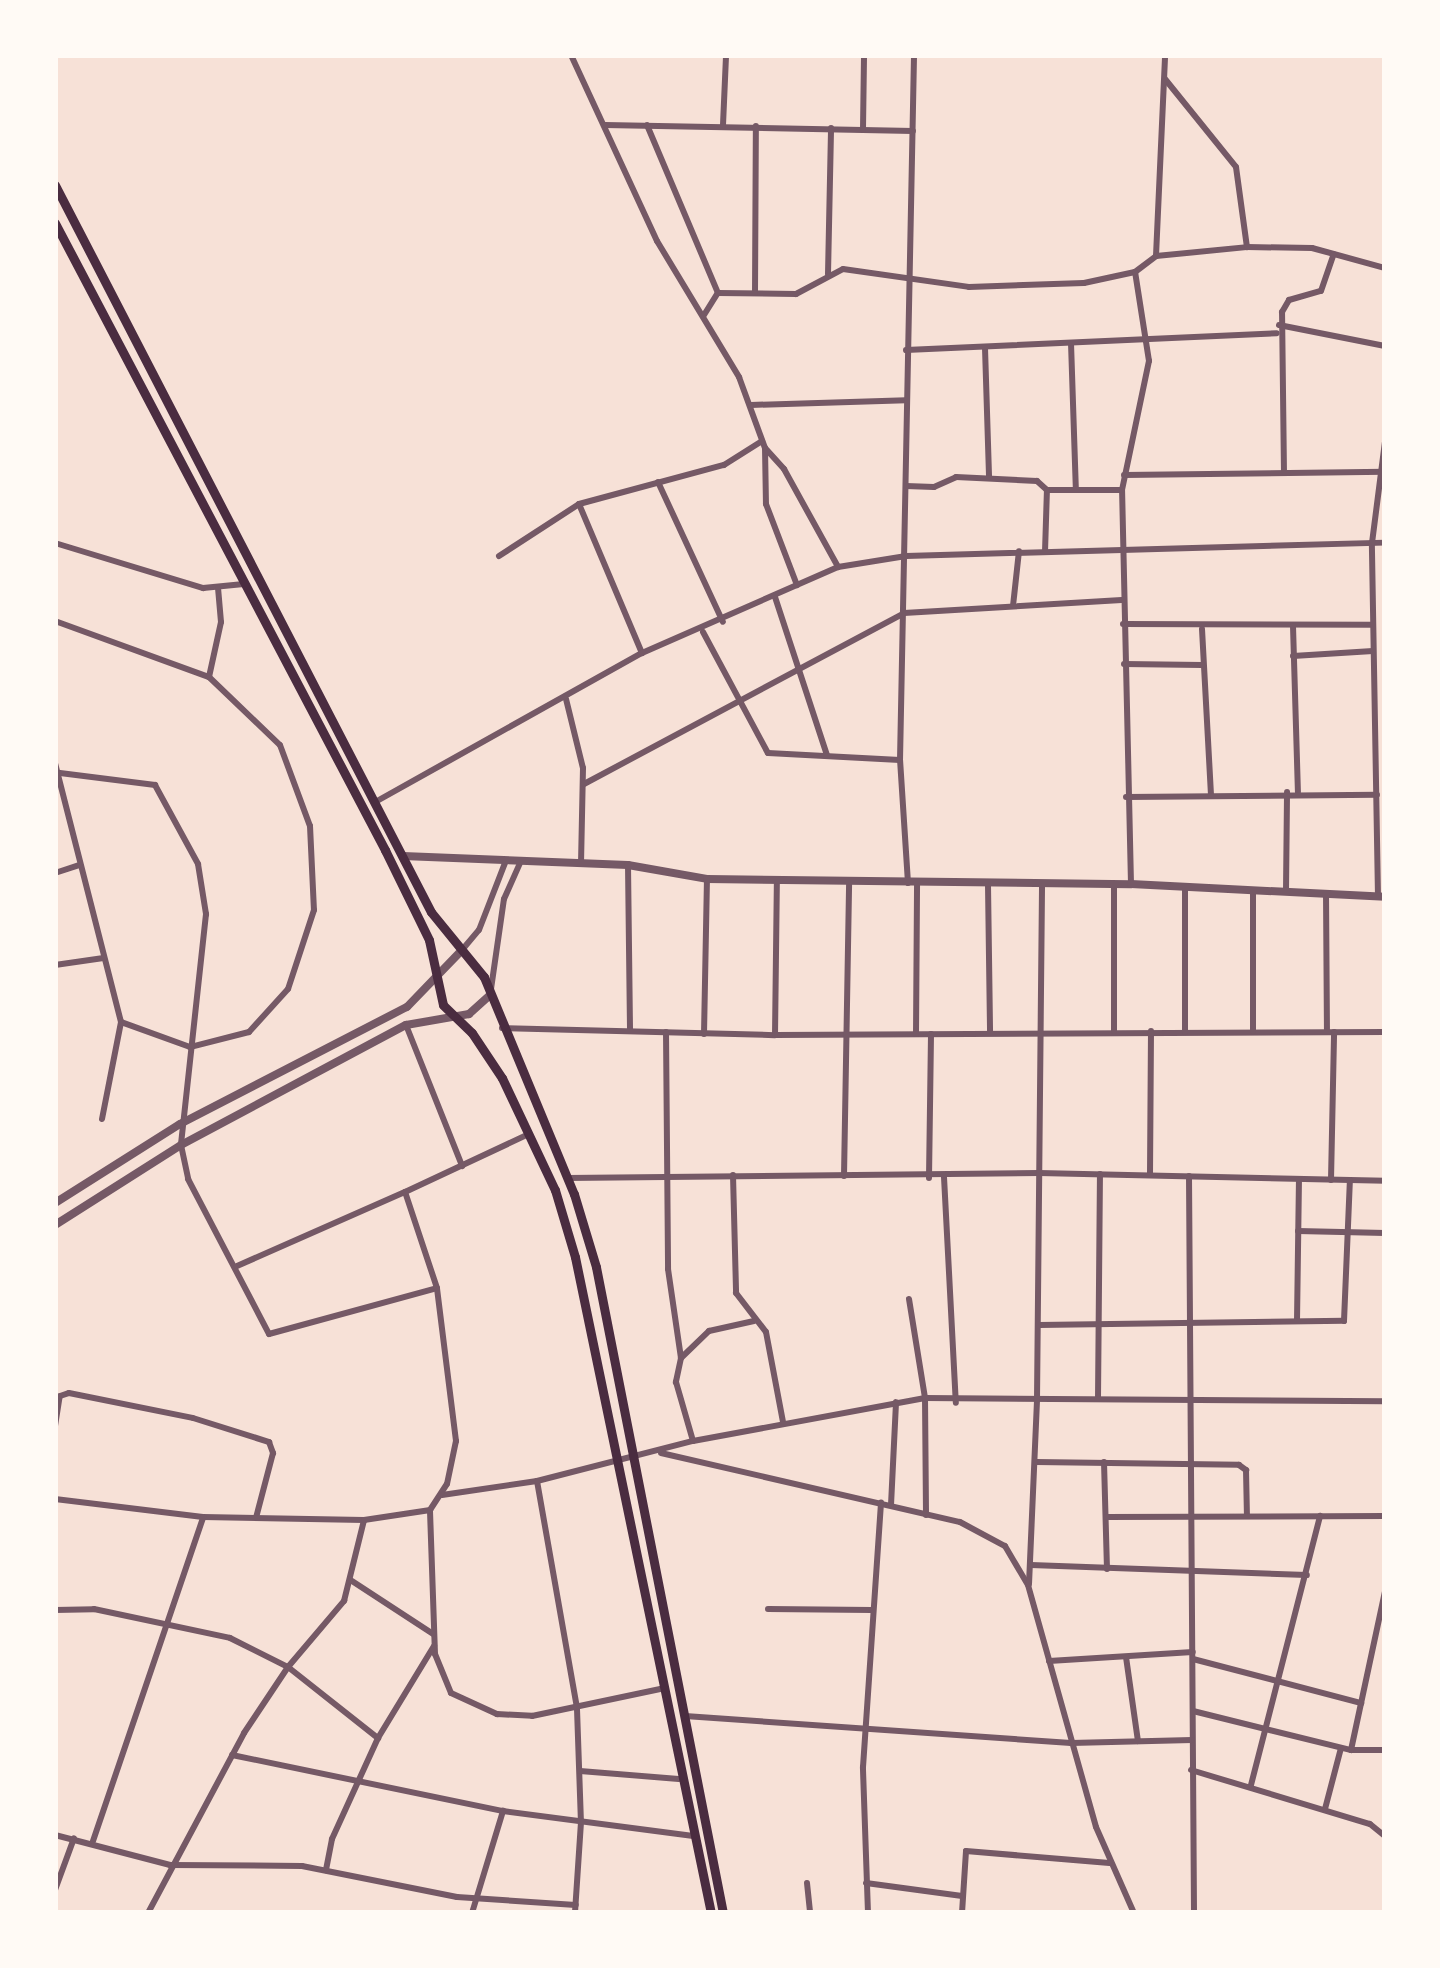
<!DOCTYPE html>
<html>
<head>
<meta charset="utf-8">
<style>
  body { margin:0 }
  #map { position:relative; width:1440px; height:1968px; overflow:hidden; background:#f7e1d7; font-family:Cabin,sans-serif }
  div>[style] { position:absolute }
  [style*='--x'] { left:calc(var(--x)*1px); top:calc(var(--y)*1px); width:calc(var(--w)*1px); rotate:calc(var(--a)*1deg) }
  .minor>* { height:6px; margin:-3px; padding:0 3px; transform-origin:3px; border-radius:3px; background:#755966 }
  .tertiary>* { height:8px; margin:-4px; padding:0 4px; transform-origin:4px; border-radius:4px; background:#755966 }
  .secondary>* { height:9px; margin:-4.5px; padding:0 4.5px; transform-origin:4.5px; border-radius:4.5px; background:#4a2c40 }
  span { translate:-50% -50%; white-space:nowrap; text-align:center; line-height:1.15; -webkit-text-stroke:9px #fffaf5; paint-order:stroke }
  .frame { position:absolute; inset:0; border:58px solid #fffaf5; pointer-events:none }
</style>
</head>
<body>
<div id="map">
  <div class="minor">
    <div style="--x:571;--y:55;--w:205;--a:65.2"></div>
    <div style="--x:657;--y:241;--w:159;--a:58.9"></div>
    <div style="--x:739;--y:377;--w:76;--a:69.9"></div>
    <div style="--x:765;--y:448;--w:56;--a:89"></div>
    <div style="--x:766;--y:504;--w:87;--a:69.1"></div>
    <div style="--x:1165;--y:79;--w:113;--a:51.1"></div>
    <div style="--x:1236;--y:167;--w:81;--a:82.2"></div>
    <div style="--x:605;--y:125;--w:308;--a:1.1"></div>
    <div style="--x:647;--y:125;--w:182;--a:67.1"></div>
    <div style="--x:723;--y:125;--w:70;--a:-87.5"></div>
    <div style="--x:863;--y:129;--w:74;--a:-89.2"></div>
    <div style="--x:1156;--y:256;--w:201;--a:-87.4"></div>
    <div style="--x:828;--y:274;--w:146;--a:-88.8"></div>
    <div style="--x:718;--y:293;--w:78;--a:0.7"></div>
    <div style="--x:796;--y:294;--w:53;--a:-28"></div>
    <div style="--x:843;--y:269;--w:127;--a:8.1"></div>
    <div style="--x:969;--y:287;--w:115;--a:-2"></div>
    <div style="--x:1084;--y:283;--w:52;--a:-12.2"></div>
    <div style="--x:1135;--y:272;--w:26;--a:-37"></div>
    <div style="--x:1156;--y:256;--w:91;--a:-5.6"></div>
    <div style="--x:1247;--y:247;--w:65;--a:0.9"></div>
    <div style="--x:1312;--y:248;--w:76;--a:15.3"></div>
    <div style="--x:755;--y:293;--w:167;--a:-89.7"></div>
    <div style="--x:704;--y:315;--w:26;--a:-58"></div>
    <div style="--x:1279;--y:325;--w:108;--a:11.2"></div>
    <div style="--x:1071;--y:343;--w:147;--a:88.1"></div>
    <div style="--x:985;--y:348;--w:130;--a:88.2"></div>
    <div style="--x:906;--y:350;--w:371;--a:-2.6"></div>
    <div style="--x:751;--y:405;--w:155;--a:-1.8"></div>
    <div style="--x:766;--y:449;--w:27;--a:48"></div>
    <div style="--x:784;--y:469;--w:112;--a:61.1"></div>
    <div style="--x:1284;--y:473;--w:161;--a:-90.7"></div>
    <div style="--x:1282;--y:312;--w:14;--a:-60"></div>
    <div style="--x:1289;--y:300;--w:33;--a:-16"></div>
    <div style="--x:1321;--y:291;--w:39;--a:-71"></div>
    <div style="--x:1124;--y:475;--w:261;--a:-0.7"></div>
    <div style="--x:658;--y:482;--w:154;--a:65.1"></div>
    <div style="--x:906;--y:486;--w:28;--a:2"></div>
    <div style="--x:934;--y:487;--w:24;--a:-24"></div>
    <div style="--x:956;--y:477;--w:81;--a:2.8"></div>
    <div style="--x:1037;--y:481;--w:13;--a:42"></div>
    <div style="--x:1047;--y:490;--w:75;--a:0"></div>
    <div style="--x:579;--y:504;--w:162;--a:67.1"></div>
    <div style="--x:55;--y:543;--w:155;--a:16.9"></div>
    <div style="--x:203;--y:588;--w:41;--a:-5.6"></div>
    <div style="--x:1045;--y:552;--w:62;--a:-88.2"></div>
    <div style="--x:499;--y:556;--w:95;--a:-33"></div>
    <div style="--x:579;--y:504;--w:150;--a:-15.1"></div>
    <div style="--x:724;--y:465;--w:45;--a:-32.3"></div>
    <div style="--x:775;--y:597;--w:166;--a:71.8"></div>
    <div style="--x:1013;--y:606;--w:55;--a:-83.8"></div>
    <div style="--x:55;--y:621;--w:164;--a:20"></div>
    <div style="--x:209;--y:677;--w:98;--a:43.8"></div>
    <div style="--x:280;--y:745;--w:86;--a:69.7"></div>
    <div style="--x:310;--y:826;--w:84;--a:87.3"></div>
    <div style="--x:314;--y:910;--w:83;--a:108.2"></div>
    <div style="--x:288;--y:989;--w:58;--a:132.2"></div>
    <div style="--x:249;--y:1032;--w:61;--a:165.7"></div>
    <div style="--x:190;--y:1047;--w:73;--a:-160.1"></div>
    <div style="--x:121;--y:1022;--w:266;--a:-104.3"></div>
    <div style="--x:1123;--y:624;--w:250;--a:0.2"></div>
    <div style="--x:1293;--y:626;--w:166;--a:88.3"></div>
    <div style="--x:1202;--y:629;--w:166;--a:86.9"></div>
    <div style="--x:703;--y:632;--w:137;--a:61.8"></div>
    <div style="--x:768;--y:753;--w:132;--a:3"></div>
    <div style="--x:1293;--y:656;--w:80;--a:-3.6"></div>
    <div style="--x:1124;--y:664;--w:78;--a:0.7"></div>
    <div style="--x:209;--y:677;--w:56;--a:-77.7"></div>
    <div style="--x:221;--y:622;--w:34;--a:-95"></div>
    <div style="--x:566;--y:699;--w:71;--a:76.2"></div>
    <div style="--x:583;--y:768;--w:94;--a:91.2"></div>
    <div style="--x:60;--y:773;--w:96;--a:7.2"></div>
    <div style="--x:155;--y:785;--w:90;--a:61.4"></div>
    <div style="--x:198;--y:864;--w:51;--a:80.9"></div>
    <div style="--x:206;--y:914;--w:232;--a:96.2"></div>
    <div style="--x:181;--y:1145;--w:35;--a:78"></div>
    <div style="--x:188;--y:1179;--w:175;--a:62.4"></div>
    <div style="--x:269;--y:1334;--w:174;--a:-15.3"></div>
    <div style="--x:584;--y:784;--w:363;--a:-28.1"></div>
    <div style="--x:904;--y:613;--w:218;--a:-3.4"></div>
    <div style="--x:1126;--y:797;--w:251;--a:-0.5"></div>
    <div style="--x:377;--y:801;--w:304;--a:-29.2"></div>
    <div style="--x:642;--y:653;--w:214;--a:-23.7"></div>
    <div style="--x:838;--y:567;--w:69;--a:-9.2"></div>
    <div style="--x:906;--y:556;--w:479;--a:-1.6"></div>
    <div style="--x:628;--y:865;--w:164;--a:89.3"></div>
    <div style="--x:55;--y:873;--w:26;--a:-18"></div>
    <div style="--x:908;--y:883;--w:123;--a:-93.7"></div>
    <div style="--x:900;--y:760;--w:705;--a:-88.86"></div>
    <div style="--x:1131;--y:884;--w:394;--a:-91.3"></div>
    <div style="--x:1122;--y:490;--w:132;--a:-78.2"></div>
    <div style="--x:1149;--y:361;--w:90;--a:-98.9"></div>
    <div style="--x:988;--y:885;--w:148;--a:89.2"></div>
    <div style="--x:1286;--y:891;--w:99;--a:-89.4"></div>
    <div style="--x:1326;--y:893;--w:139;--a:89.6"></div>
    <div style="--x:1378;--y:896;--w:353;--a:-91"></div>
    <div style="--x:1372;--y:543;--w:103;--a:-82.7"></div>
    <div style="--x:462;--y:950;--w:26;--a:-50"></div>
    <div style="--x:479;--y:930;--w:72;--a:-68.8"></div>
    <div style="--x:55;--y:965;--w:49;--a:-8.3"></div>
    <div style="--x:491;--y:989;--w:91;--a:-81.8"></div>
    <div style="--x:504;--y:899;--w:39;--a:-66"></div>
    <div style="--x:406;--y:1025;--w:152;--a:68.3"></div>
    <div style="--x:502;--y:1028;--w:273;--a:1.5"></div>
    <div style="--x:775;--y:1035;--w:610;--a:-0.28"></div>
    <div style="--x:1114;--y:1031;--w:147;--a:-90"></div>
    <div style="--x:1253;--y:1031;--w:141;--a:-90"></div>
    <div style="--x:666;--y:1032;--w:237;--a:89.5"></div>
    <div style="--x:668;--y:1269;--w:90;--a:81.7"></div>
    <div style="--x:681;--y:1358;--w:25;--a:102"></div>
    <div style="--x:676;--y:1382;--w:61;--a:73.9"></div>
    <div style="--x:1185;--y:1032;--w:145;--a:-90"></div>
    <div style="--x:704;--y:1034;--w:155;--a:-88.9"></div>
    <div style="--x:916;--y:1034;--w:150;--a:-89.6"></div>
    <div style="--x:775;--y:1035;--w:154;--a:-89.3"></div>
    <div style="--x:102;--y:1119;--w:99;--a:-78.9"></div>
    <div style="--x:1150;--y:1174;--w:143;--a:-89.6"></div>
    <div style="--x:733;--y:1175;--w:118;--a:88.5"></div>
    <div style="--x:736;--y:1293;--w:49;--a:52.4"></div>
    <div style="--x:766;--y:1332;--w:92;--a:79.3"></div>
    <div style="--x:844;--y:1176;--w:294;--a:-89"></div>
    <div style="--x:1189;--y:1176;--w:737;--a:89.61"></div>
    <div style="--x:944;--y:1177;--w:226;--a:87"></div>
    <div style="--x:567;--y:1178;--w:472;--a:-0.6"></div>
    <div style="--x:1039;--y:1173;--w:346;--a:1.3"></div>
    <div style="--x:929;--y:1178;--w:144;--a:-89.2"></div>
    <div style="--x:1331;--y:1180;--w:148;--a:-88.8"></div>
    <div style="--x:1298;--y:1231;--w:87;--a:1.3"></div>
    <div style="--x:237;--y:1266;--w:184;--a:-23.8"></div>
    <div style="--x:909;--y:1299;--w:100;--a:80.8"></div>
    <div style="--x:925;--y:1398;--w:117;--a:89.5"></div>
    <div style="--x:1297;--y:1321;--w:141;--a:-89.2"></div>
    <div style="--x:1039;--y:1325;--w:305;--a:-0.8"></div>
    <div style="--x:1344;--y:1321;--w:141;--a:-87.6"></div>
    <div style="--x:681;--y:1358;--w:39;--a:-44"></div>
    <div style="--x:709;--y:1331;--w:46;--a:-12.5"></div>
    <div style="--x:1098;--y:1399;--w:225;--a:-89.5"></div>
    <div style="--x:55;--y:1426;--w:30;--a:-81"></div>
    <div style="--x:60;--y:1396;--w:9;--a:-18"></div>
    <div style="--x:69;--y:1393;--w:126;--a:11.4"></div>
    <div style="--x:193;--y:1418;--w:80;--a:17.5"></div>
    <div style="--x:269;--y:1442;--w:12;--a:70"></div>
    <div style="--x:273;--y:1453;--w:67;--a:104.7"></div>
    <div style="--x:661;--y:1453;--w:307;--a:13"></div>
    <div style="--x:960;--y:1522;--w:51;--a:28.1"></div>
    <div style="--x:1005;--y:1546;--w:45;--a:59.5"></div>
    <div style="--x:1028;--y:1585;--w:251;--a:74.3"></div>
    <div style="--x:1096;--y:1827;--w:94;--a:66.2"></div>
    <div style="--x:1036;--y:1462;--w:203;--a:0.8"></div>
    <div style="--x:1239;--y:1465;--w:9;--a:36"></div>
    <div style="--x:1246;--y:1470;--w:46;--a:88.8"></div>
    <div style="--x:1104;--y:1462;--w:107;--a:88.4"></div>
    <div style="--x:537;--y:1481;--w:231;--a:80"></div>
    <div style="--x:577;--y:1709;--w:113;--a:88"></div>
    <div style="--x:581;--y:1822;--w:91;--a:93.8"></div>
    <div style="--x:442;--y:1495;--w:96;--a:-8.4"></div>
    <div style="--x:537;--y:1481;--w:161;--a:-14.4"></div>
    <div style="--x:693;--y:1441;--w:236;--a:-10.5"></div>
    <div style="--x:925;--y:1398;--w:460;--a:0.4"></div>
    <div style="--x:55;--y:1499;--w:149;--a:6.9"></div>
    <div style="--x:203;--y:1517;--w:161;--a:1.1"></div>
    <div style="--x:891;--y:1505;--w:103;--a:-87.2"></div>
    <div style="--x:430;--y:1511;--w:143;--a:88"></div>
    <div style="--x:435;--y:1654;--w:42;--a:67.7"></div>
    <div style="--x:451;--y:1693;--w:51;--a:24.5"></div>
    <div style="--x:497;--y:1714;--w:35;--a:3"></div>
    <div style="--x:532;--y:1716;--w:131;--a:-11.9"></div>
    <div style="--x:1106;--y:1517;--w:279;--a:-0.2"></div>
    <div style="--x:1031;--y:1565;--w:276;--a:2.1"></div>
    <div style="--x:352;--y:1581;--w:97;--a:33.2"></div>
    <div style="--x:1029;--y:1584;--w:184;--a:-87.5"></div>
    <div style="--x:1037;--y:1400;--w:515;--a:-89.44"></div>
    <div style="--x:768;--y:1609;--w:104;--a:0.6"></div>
    <div style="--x:55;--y:1610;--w:39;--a:-1"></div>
    <div style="--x:94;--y:1609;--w:139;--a:12"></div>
    <div style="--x:230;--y:1638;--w:65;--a:26.6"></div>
    <div style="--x:288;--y:1667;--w:115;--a:38.3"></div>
    <div style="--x:378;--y:1738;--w:111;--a:114.5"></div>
    <div style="--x:332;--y:1839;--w:32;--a:101"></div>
    <div style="--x:1126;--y:1657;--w:85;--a:81.9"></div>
    <div style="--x:1193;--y:1659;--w:174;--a:14.7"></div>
    <div style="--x:1049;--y:1661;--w:144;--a:-3.6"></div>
    <div style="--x:1193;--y:1711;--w:163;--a:13.9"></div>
    <div style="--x:1351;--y:1750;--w:34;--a:0"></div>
    <div style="--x:685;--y:1716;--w:387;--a:4"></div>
    <div style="--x:1071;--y:1743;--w:121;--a:-1.4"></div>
    <div style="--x:378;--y:1738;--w:108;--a:-58.7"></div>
    <div style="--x:1351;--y:1750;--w:163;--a:-77.9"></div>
    <div style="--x:232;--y:1755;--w:277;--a:11.7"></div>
    <div style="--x:503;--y:1811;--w:192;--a:7.5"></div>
    <div style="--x:1191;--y:1770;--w:187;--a:16.8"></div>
    <div style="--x:1370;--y:1824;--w:19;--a:39"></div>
    <div style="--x:580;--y:1771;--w:99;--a:4.6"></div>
    <div style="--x:1251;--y:1785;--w:278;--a:-75.6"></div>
    <div style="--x:1325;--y:1809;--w:63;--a:-75.3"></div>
    <div style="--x:55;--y:1835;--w:119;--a:14.6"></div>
    <div style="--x:170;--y:1865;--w:132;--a:0.4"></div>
    <div style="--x:302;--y:1866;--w:158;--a:11.3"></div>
    <div style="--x:457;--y:1897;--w:119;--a:3.8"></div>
    <div style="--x:93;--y:1841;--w:342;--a:-71.2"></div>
    <div style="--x:807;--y:1883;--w:30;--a:84"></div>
    <div style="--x:866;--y:1883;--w:97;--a:7.7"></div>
    <div style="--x:55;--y:1890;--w:55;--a:-69.9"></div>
    <div style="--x:148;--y:1913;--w:204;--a:-61.9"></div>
    <div style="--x:244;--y:1733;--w:79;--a:-56.3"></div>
    <div style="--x:288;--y:1667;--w:87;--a:-49.7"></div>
    <div style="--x:344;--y:1601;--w:83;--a:-76.1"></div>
    <div style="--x:364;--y:1520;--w:67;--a:-8.6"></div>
    <div style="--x:430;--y:1510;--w:31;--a:-57"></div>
    <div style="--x:447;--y:1484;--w:44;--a:-78.2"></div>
    <div style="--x:456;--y:1441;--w:154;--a:-97.1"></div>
    <div style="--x:437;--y:1288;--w:101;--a:-108.4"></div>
    <div style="--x:405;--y:1192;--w:137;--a:-25.1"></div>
    <div style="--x:472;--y:1913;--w:107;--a:-73.1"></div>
    <div style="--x:868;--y:1913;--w:146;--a:-92"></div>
    <div style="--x:863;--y:1767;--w:265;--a:-86.1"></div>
    <div style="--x:962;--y:1913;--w:62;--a:-86.3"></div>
    <div style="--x:966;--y:1851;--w:144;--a:4.8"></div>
  </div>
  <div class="tertiary">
    <div style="--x:403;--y:856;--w:225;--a:2.3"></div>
    <div style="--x:628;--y:865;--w:80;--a:10"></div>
    <div style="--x:707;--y:879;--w:424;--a:0.7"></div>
    <div style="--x:1131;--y:884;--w:254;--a:2.9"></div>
    <div style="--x:55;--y:1203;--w:148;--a:-32.3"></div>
    <div style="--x:180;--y:1124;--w:255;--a:-27.3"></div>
    <div style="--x:407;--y:1007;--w:78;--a:-46"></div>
    <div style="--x:55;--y:1225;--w:149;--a:-32.4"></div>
    <div style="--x:181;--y:1145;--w:255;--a:-28.1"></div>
    <div style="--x:406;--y:1025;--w:64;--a:-9.9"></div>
    <div style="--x:469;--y:1014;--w:28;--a:-42"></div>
  </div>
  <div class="secondary">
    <div style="--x:55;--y:185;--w:818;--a:62.65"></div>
    <div style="--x:431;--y:912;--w:84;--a:50.8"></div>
    <div style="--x:484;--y:977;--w:235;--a:67.5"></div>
    <div style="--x:574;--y:1194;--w:76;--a:73.2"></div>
    <div style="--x:596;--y:1267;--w:658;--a:78.88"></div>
    <div style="--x:55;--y:223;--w:709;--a:62.24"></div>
    <div style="--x:385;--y:850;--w:100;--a:63.9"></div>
    <div style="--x:429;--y:940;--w:66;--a:77.8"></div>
    <div style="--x:443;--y:1005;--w:40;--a:44"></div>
    <div style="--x:472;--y:1033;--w:54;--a:56.3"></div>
    <div style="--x:502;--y:1078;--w:124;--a:64.7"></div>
    <div style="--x:555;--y:1190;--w:70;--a:73.4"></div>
    <div style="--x:575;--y:1257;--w:670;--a:78.29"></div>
  </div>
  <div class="frame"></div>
</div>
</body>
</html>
